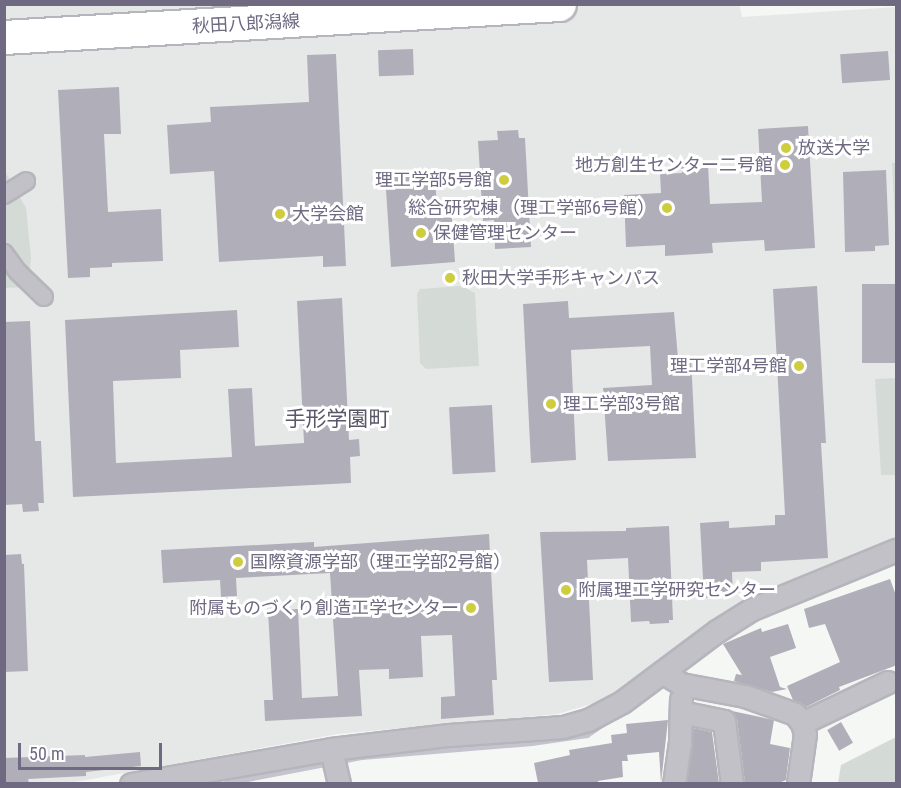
<!DOCTYPE html>
<html>
<head>
<meta charset="utf-8">
<style>
  body { margin:0 }
  #map { position:relative; width:901px; height:788px; overflow:hidden; background:#f5f7f5; font-family:"Roboto Condensed","Noto Sans JP",sans-serif }
  div>[style] { position:absolute }
  [style*='--x'] { left:calc(var(--x)*1px); top:calc(var(--y)*1px); width:calc(var(--w)*1px); rotate:calc(var(--a)*1deg) }
  .built>* { inset:0; background:#e6e8e8 }
  .green>* { inset:0; background:#d4dbd7 }
  .stream>* { height:6px; margin:-3px; padding:0 3px; transform-origin:3px; border-radius:3px; background:#c4c3ce }
  .building>* { inset:0; background:#b0afb9; transform-origin:0 0 }
  .roads { filter:drop-shadow(2px 0 #b6b5bc) drop-shadow(-2px 0 #b6b5bc) drop-shadow(0 2px #b6b5bc) drop-shadow(0 -2px #b6b5bc) }
  .pedestrian>* { height:16px; margin:-8px; padding:0 8px; transform-origin:8px; border-radius:8px; background:#c3c1c8 }
  .minor>* { height:21px; margin:-10.5px; padding:0 10.5px; transform-origin:10.5px; border-radius:10.5px; background:#c3c1c8 }
  .primary>* { height:33px; margin:-16.5px; padding:0 16.5px; transform-origin:16.5px; border-radius:16.5px; background:#fff }
  .dots>* { width:16px; height:16px; translate:-50% -50%; box-sizing:border-box; border:3px solid #fff; border-radius:50% }
  span { translate:-50% -50%; white-space:nowrap; text-align:center; line-height:1.15; -webkit-text-stroke:6px #fff; paint-order:stroke }
  .street-label { font-size:18px; color:#6f6a82 }
  .poi-label { font-size:18px; color:#6f6a82 }
  .left { translate:0 -50%; text-align:left }
  .right { translate:-100% -50%; text-align:right }
  .quarter-label { font-size:21px; color:#5a5768 }
  .frame { position:absolute; inset:0; border:6px solid #6f6a82; pointer-events:none }
  .scale { position:absolute; left:18px; top:743px; width:144px; height:27px; box-sizing:border-box; border:3px solid #6f6a82; border-top:0; padding-left:8px; font-size:18px; line-height:21px; white-space:nowrap; color:#6f6a82; -webkit-text-stroke:4px #fff; paint-order:stroke }
</style>
</head>
<body>
<div id="map">
  <div class="built">
    <div style="clip-path:polygon(739px 4px,742px 17px,896px 7px,896px 539px,736px 605px,601px 701px,558px 714px,338px 734px,69px 783px,5px 784px,5px 5px)"></div>
  </div>
  <div class="green">
    <div style="clip-path:polygon(4px 163px,6px 173px,26px 208px,31px 258px,28px 287px,5px 288px)"></div>
    <div style="clip-path:polygon(892px 163px,896px 163px,896px 246px)"></div>
    <div style="clip-path:polygon(461px 286px,475px 293px,479px 366px,426px 369px,420px 363px,417px 294px,420px 289px)"></div>
    <div style="clip-path:polygon(896px 378px,896px 475px,881px 475px,875px 379px)"></div>
    <div style="clip-path:polygon(896px 737px,896px 783px,838px 783px,841px 765px)"></div>
  </div>
  <div class="stream">
    <div style="--x:780;--y:609;--w:125;--a:-22.1"></div>
    <div style="--x:227;--y:783;--w:137;--a:-10.9"></div>
    <div style="--x:362;--y:757;--w:171;--a:-4.7"></div>
    <div style="--x:532;--y:743;--w:56;--a:-8.3"></div>
    <div style="--x:587;--y:735;--w:32;--a:-34"></div>
  </div>
  <div class="building">
    <div style="left:413px;top:49px;width:26px;height:35px;rotate:88deg"></div>
    <div style="left:888px;top:51px;width:29px;height:48px;rotate:86deg"></div>
    <div style="clip-path:polygon(336px 54px,346px 266px,323px 267px,323px 256px,219px 262px,214px 171px,170px 174px,167px 125px,211px 122px,210px 107px,309px 102px,307px 55px)"></div>
    <div style="clip-path:polygon(119px 87px,121px 134px,104px 134px,108px 212px,161px 209px,163px 261px,112px 263px,112px 267px,90px 268px,90px 277px,68px 278px,58px 90px)"></div>
    <div style="clip-path:polygon(808px 126px,815px 248px,765px 251px,764px 240px,712px 243px,713px 253px,665px 256px,665px 245px,626px 247px,624px 195px,661px 193px,660px 174px,682px 173px,681px 165px,708px 164px,710px 204px,762px 202px,758px 129px)"></div>
    <div style="clip-path:polygon(518px 130px,519px 138px,525px 138px,531px 247px,495px 249px,494px 220px,483px 221px,478px 141px,498px 140px,497px 131px)"></div>
    <div style="clip-path:polygon(434px 170px,437px 204px,451px 203px,455px 262px,391px 267px,385px 174px)"></div>
    <div style="clip-path:polygon(886px 170px,889px 245px,875px 246px,875px 251px,845px 252px,843px 172px)"></div>
    <div style="left:897px;top:284px;width:79px;height:35px;rotate:90deg"></div>
    <div style="clip-path:polygon(817px 286px,826px 443px,821px 443px,828px 558px,761px 562px,761px 571px,732px 572px,733px 596px,704px 598px,700px 523px,729px 521px,729px 528px,775px 525px,775px 515px,785px 515px,773px 289px)"></div>
    <div style="clip-path:polygon(342px 298px,349px 440px,359px 439px,360px 456px,350px 457px,351px 483px,73px 497px,65px 320px,237px 310px,239px 347px,180px 350px,181px 378px,113px 381px,116px 463px,232px 457px,228px 389px,252px 388px,255px 446px,304px 443px,297px 301px)"></div>
    <div style="clip-path:polygon(568px 301px,569px 318px,674px 312px,678px 358px,691px 358px,696px 458px,608px 461px,603px 388px,652px 385px,650px 346px,571px 350px,576px 460px,531px 463px,523px 304px)"></div>
    <div style="clip-path:polygon(30px 321px,35px 441px,41px 441px,44px 503px,38px 503px,39px 511px,23px 512px,22px 504px,4px 505px,4px 322px)"></div>
    <div style="left:492px;top:405px;width:67px;height:43px;rotate:87deg"></div>
    <div style="clip-path:polygon(669px 526px,673px 620px,669px 620px,669px 623px,650px 624px,649px 621px,631px 622px,628px 558px,587px 560px,593px 680px,549px 682px,540px 532px,626px 531px,626px 528px)"></div>
    <div style="clip-path:polygon(489px 534px,497px 680px,492px 680px,494px 715px,441px 719px,441px 697px,455px 696px,452px 635px,421px 636px,423px 677px,389px 679px,389px 669px,359px 670px,362px 716px,265px 721px,264px 700px,273px 700px,268px 611px,298px 609px,302px 698px,338px 696px,330px 573px,236px 578px,237px 596px,221px 597px,220px 580px,163px 583px,161px 550px,314px 542px,314px 547px)"></div>
    <div style="clip-path:polygon(21px 554px,22px 564px,24px 564px,28px 671px,4px 672px,4px 555px)"></div>
    <div style="clip-path:polygon(890px 579px,897px 598px,897px 665px,839px 687px,840px 690px,806px 707px,793px 700px,787px 686px,840px 662px,825px 624px,809px 628px,804px 609px)"></div>
    <div style="clip-path:polygon(788px 624px,796px 648px,770px 657px,780px 687px,787px 689px,772px 692px,734px 681px,736px 674px,742px 675px,723px 644px,761px 628px,762px 632px)"></div>
    <div style="clip-path:polygon(732px 711px,774px 720px,770px 744px,790px 748px,786px 780px,779px 783px,745px 783px,737px 719px)"></div>
    <div style="clip-path:polygon(668px 720px,661px 783px,659px 752px,627px 755px,628px 761px,622px 761px,623px 777px,598px 781px,598px 783px,538px 783px,534px 763px,570px 755px,569px 750px,612px 743px,611px 735px,627px 733px,626px 724px)"></div>
    <div style="left:841px;top:722px;width:24px;height:16px;rotate:60deg"></div>
    <div style="clip-path:polygon(693px 728px,712px 732px,719px 783px,687px 783px)"></div>
    <div style="clip-path:polygon(140px 752px,141px 766px,86px 772px,86px 776px,28px 779px,29px 783px,4px 783px,4px 758px,85px 755px,85px 757px)"></div>
  </div>
  <div class="roads">
    <div class="pedestrian">
      <div style="--x:4;--y:195;--w:26;--a:-32"></div>
      <div style="--x:4;--y:253;--w:24;--a:54"></div>
      <div style="--x:18;--y:272;--w:36;--a:44"></div>
    </div>
    <div class="minor">
      <div style="--x:662;--y:672;--w:22;--a:32"></div>
      <div style="--x:681;--y:684;--w:65;--a:10.6"></div>
      <div style="--x:745;--y:696;--w:53;--a:19.8"></div>
      <div style="--x:795;--y:714;--w:11;--a:52"></div>
      <div style="--x:802;--y:723;--w:11;--a:75"></div>
      <div style="--x:805;--y:734;--w:50;--a:98"></div>
      <div style="--x:681;--y:712;--w:44;--a:11.8"></div>
      <div style="--x:724;--y:721;--w:64;--a:82.8"></div>
      <div style="--x:802;--y:723;--w:95;--a:-25.5"></div>
      <div style="--x:331;--y:749;--w:36;--a:77"></div>
      <div style="--x:131;--y:784;--w:203;--a:-9.9"></div>
      <div style="--x:331;--y:749;--w:119;--a:-6.8"></div>
      <div style="--x:449;--y:735;--w:114;--a:-4"></div>
      <div style="--x:563;--y:727;--w:26;--a:-16"></div>
      <div style="--x:588;--y:720;--w:38;--a:-28"></div>
      <div style="--x:622;--y:702;--w:119;--a:-36.8"></div>
      <div style="--x:717;--y:631;--w:41;--a:-32.2"></div>
      <div style="--x:752;--y:609;--w:156;--a:-22.3"></div>
      <div style="--x:674;--y:784;--w:42;--a:-81.9"></div>
      <div style="--x:680;--y:742;--w:43;--a:-88.7"></div>
    </div>
    <div class="primary">
      <div style="--x:4;--y:37;--w:556;--a:-3.4"></div>
    </div>
  </div>
  <div class="dots">
    <div style="left:786px;top:148px;background:#cecd3d"></div>
    <div style="left:785px;top:165px;background:#cecd3d"></div>
    <div style="left:504px;top:180px;background:#cecd3d"></div>
    <div style="left:667px;top:208px;background:#cecd3d"></div>
    <div style="left:280px;top:214px;background:#cecd3d"></div>
    <div style="left:421px;top:233px;background:#cecd3d"></div>
    <div style="left:450px;top:278px;background:#cecd3d"></div>
    <div style="left:799px;top:366px;background:#cecd3d"></div>
    <div style="left:551px;top:404px;background:#cecd3d"></div>
    <div style="left:238px;top:562px;background:#cecd3d"></div>
    <div style="left:566px;top:590px;background:#cecd3d"></div>
    <div style="left:471px;top:608px;background:#cecd3d"></div>
  </div>
  <div class="street-label">
    <span style="left:246px;top:24px;rotate:-3deg">秋田八郎潟線</span>
  </div>
  <div class="poi-label">
    <span class="left" style="left:798px;top:148px">放送大学</span>
    <span class="right" style="left:773px;top:165px">地方創生センター二号館</span>
    <span class="right" style="left:492px;top:180px">理工学部5号館</span>
    <span class="right" style="left:655px;top:208px">総合研究棟 （理工学部6号館）</span>
    <span class="left" style="left:292px;top:214px">大学会館</span>
    <span class="left" style="left:433px;top:233px">保健管理センター</span>
    <span class="left" style="left:462px;top:278px">秋田大学手形キャンパス</span>
    <span class="right" style="left:787px;top:366px">理工学部4号館</span>
    <span class="left" style="left:563px;top:404px">理工学部3号館</span>
    <span class="left" style="left:250px;top:562px">国際資源学部（理工学部2号館）</span>
    <span class="left" style="left:578px;top:590px">附属理工学研究センター</span>
    <span class="right" style="left:459px;top:608px">附属ものづくり創造工学センター</span>
  </div>
  <div class="quarter-label">
    <span style="left:337px;top:419px">手形学園町</span>
  </div>
  <div class="frame"></div>
  <div class="scale">50 m</div>
</div>
</body>
</html>
